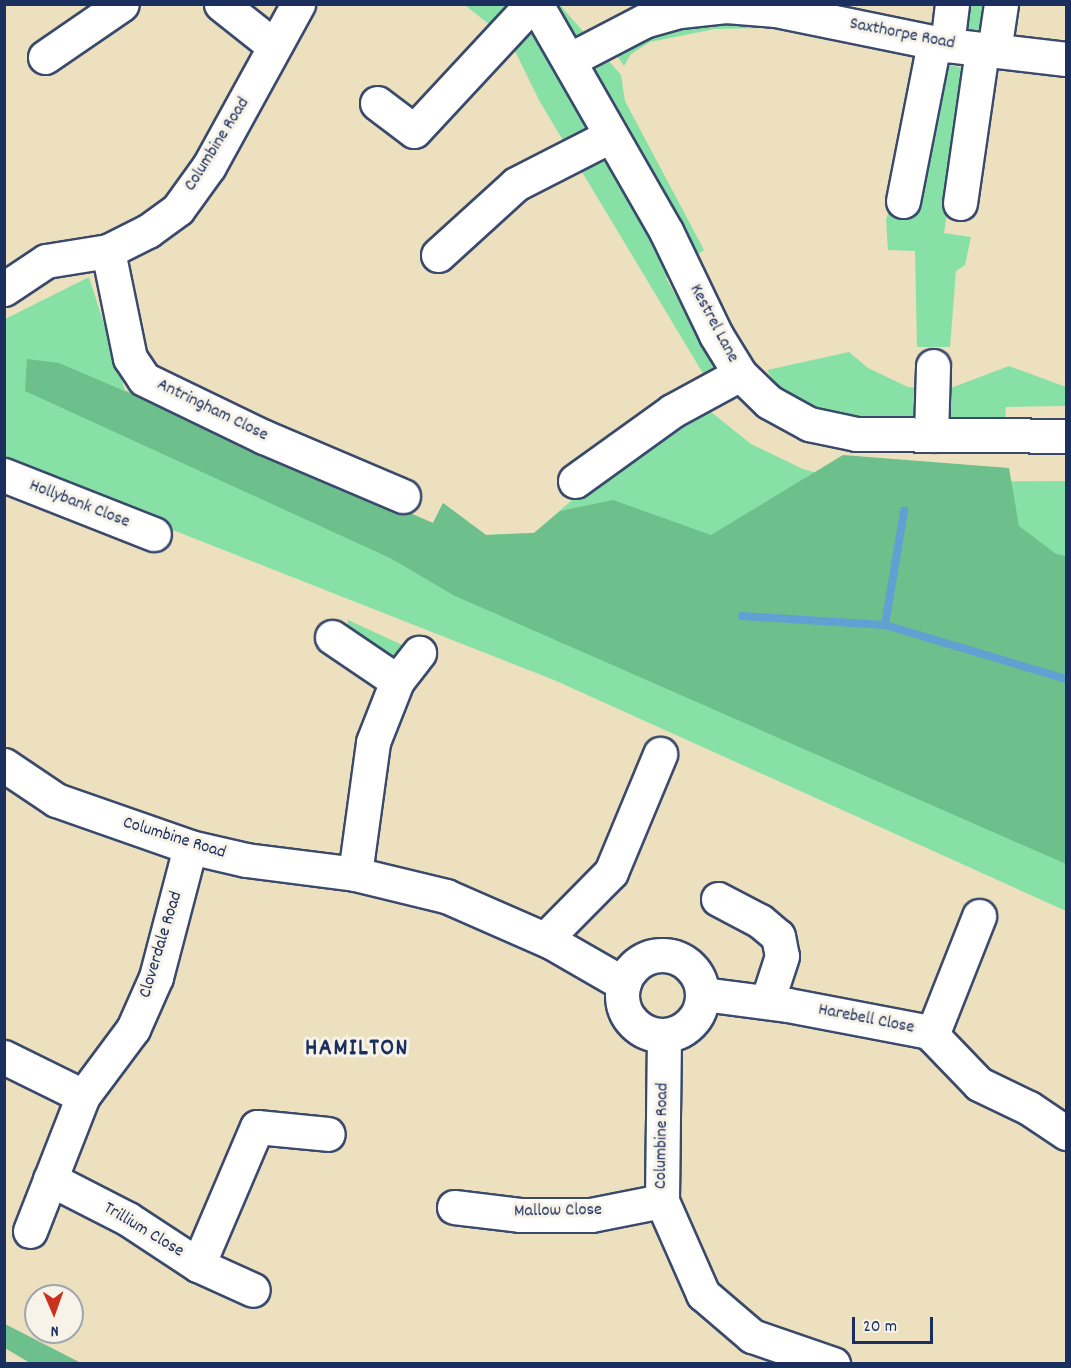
<!DOCTYPE html>
<html>
<head>
<meta charset="utf-8">
<style>
  body { margin:0 }
  #map { position:relative; width:1071px; height:1368px; overflow:hidden; background:#ece0bf; font-family:Dekko,sans-serif }
  div>[style] { position:absolute }
  [style*='--x'] { left:calc(var(--x)*1px); top:calc(var(--y)*1px); width:calc(var(--w)*1px); rotate:calc(var(--a)*1deg) }
  .green>* { inset:0; background:#87e1a6 }
  .forest>* { inset:0; background:#6dbf8b }
  .stream>* { height:8px; margin:-4px; padding:0 4px; transform-origin:4px; border-radius:4px; background:#60a0d3 }
  .roads { filter:drop-shadow(2px 0 #3a4a6d) drop-shadow(-2px 0 #3a4a6d) drop-shadow(0 2px #3a4a6d) drop-shadow(0 -2px #3a4a6d) }
  .minor>* { height:33px; margin:-16.5px; padding:0 16.5px; transform-origin:16.5px; border-radius:16.5px; background:#fff }
  .minor>.ring { margin:-16.5px; padding:0; box-sizing:content-box; background:none; border:33px solid #fff; border-radius:50% }
  span { translate:-50% -50%; white-space:nowrap; text-align:center; line-height:1.15; -webkit-text-stroke:6px #f7f3e8; paint-order:stroke }
  .street-label { font-size:18px; color:#1b2f5e }
  .district-label { font-size:24px; color:#1b2f5e; font-weight:700; letter-spacing:1.5px }
  .frame { position:absolute; inset:0; border:6px solid #1b2f5e; pointer-events:none }
  .north { position:absolute; left:24px; top:1284px; width:60px; height:60px; box-sizing:border-box; background:#f7f3e8; border:2px solid #9fa5b1; border-radius:50%; rotate:178deg; font-size:16px; font-weight:700; line-height:24px; text-align:center; color:#1b2f5e }
  .north::after { content:''; display:block; margin:auto; width:21px; height:27px; background:#c8321e; clip-path:polygon(50% 0,100% 100%,50% 72%,0 100%) }
  .scale { position:absolute; left:852px; top:1317px; width:81px; height:27px; box-sizing:border-box; border:3px solid #1b2f5e; border-top:0; padding-left:8px; font-size:18px; line-height:21px; white-space:nowrap; color:#1b2f5e; -webkit-text-stroke:4px #f7f3e8; paint-order:stroke }
</style>
</head>
<body>
<div id="map">
  <div class="green">
    <div style="clip-path:polygon(465px 5px,560px 5px,621px 75px,625px 101px,704px 250px,666px 278px,716px 368px,707px 380px,540px 102px,510px 41px)"></div>
    <div style="clip-path:polygon(948px 5px,994px 5px,989px 31px,945px 26px)"></div>
    <div style="clip-path:polygon(764px 19px,770px 28px,715px 29px,650px 42px,631px 54px,624px 66px,615px 53px,680px 22px)"></div>
    <div style="clip-path:polygon(938px 63px,969px 69px,944px 233px,971px 237px,965px 265px,956px 271px,950px 347px,917px 347px,915px 251px,888px 250px,886px 220px)"></div>
    <div style="clip-path:polygon(89px 277px,125px 390px,433px 523px,443px 503px,486px 535px,534px 533px,608px 469px,711px 412px,751px 444px,803px 469px,849px 482px,1066px 481px,1066px 911px,554px 680px,5px 464px,5px 319px)"></div>
    <div style="clip-path:polygon(849px 352px,868px 368px,908px 387px,948px 389px,1009px 366px,1066px 387px,1066px 406px,1006px 407px,1005px 420px,862px 420px,825px 415px,780px 394px,767px 370px)"></div>
    <div style="clip-path:polygon(348px 620px,409px 648px,392px 666px,345px 639px)"></div>
  </div>
  <div class="forest">
    <div style="clip-path:polygon(27px 359px,59px 363px,433px 523px,443px 503px,486px 535px,534px 533px,560px 511px,613px 500px,711px 535px,843px 455px,1009px 468px,1019px 526px,1056px 554px,1066px 556px,1066px 864px,455px 596px,390px 558px,25px 391px)"></div>
    <div style="clip-path:polygon(4px 1324px,5px 1324px,81px 1363px,30px 1363px,5px 1348px)"></div>
  </div>
  <div class="stream">
    <div style="--x:742;--y:616;--w:143;--a:3.6"></div>
    <div style="--x:885;--y:625;--w:189;--a:16.6"></div>
    <div style="--x:885;--y:625;--w:116;--a:-80.5"></div>
  </div>
  <div class="roads">
    <div class="minor">
      <div style="--x:221;--y:4;--w:68;--a:38.4"></div>
      <div style="--x:536;--y:4;--w:262;--a:60.2"></div>
      <div style="--x:666;--y:231;--w:115;--a:64.3"></div>
      <div style="--x:716;--y:335;--w:46;--a:58.4"></div>
      <div style="--x:740;--y:374;--w:40;--a:44"></div>
      <div style="--x:769;--y:402;--w:46;--a:28.8"></div>
      <div style="--x:809;--y:424;--w:48;--a:12"></div>
      <div style="--x:856;--y:434;--w:210;--a:0.5"></div>
      <div style="--x:947;--y:45;--w:41;--a:-83"></div>
      <div style="--x:994;--y:51;--w:48;--a:-81.5"></div>
      <div style="--x:45;--y:57;--w:93;--a:-34.5"></div>
      <div style="--x:569;--y:60;--w:85;--a:-27.5"></div>
      <div style="--x:644;--y:21;--w:37;--a:-16"></div>
      <div style="--x:680;--y:11;--w:46;--a:-6.2"></div>
      <div style="--x:726;--y:6;--w:50;--a:4.6"></div>
      <div style="--x:776;--y:10;--w:175;--a:11.6"></div>
      <div style="--x:947;--y:45;--w:120;--a:6.7"></div>
      <div style="--x:377;--y:103;--w:46;--a:37.1"></div>
      <div style="--x:414;--y:131;--w:173;--a:-47.1"></div>
      <div style="--x:903;--y:201;--w:161;--a:-78.9"></div>
      <div style="--x:960;--y:203;--w:155;--a:-81.8"></div>
      <div style="--x:108;--y:251;--w:109;--a:78.4"></div>
      <div style="--x:130;--y:358;--w:25;--a:56"></div>
      <div style="--x:144;--y:379;--w:133;--a:25.8"></div>
      <div style="--x:264;--y:437;--w:151;--a:23"></div>
      <div style="--x:438;--y:255;--w:105;--a:-42.3"></div>
      <div style="--x:516;--y:184;--w:106;--a:-27.1"></div>
      <div style="--x:4;--y:289;--w:50;--a:-33.7"></div>
      <div style="--x:46;--y:261;--w:63;--a:-9.2"></div>
      <div style="--x:108;--y:251;--w:45;--a:-26.6"></div>
      <div style="--x:148;--y:231;--w:37;--a:-36"></div>
      <div style="--x:178;--y:209;--w:53;--a:-54.2"></div>
      <div style="--x:209;--y:166;--w:185;--a:-61.2"></div>
      <div style="--x:931;--y:435;--w:69;--a:-88.3"></div>
      <div style="--x:4;--y:475;--w:161;--a:21.5"></div>
      <div style="--x:575;--y:481;--w:120;--a:-35.8"></div>
      <div style="--x:672;--y:411;--w:77;--a:-28.6"></div>
      <div style="--x:332;--y:637;--w:78;--a:34.1"></div>
      <div style="--x:4;--y:765;--w:63;--a:33.9"></div>
      <div style="--x:56;--y:800;--w:142;--a:19.3"></div>
      <div style="--x:190;--y:847;--w:57;--a:13.1"></div>
      <div style="--x:246;--y:860;--w:110;--a:7.3"></div>
      <div style="--x:355;--y:874;--w:94;--a:13.6"></div>
      <div style="--x:446;--y:896;--w:115;--a:23.7"></div>
      <div style="--x:551;--y:942;--w:84;--a:29.9"></div>
      <div style="--x:355;--y:874;--w:133;--a:-82.2"></div>
      <div style="--x:373;--y:742;--w:66;--a:-68.5"></div>
      <div style="--x:397;--y:681;--w:36;--a:-52"></div>
      <div style="--x:718;--y:899;--w:47;--a:27.6"></div>
      <div style="--x:760;--y:921;--w:23;--a:40"></div>
      <div style="--x:778;--y:936;--w:20;--a:79"></div>
      <div style="--x:782;--y:956;--w:48;--a:108.1"></div>
      <div style="--x:545;--y:939;--w:94;--a:-45.4"></div>
      <div style="--x:611;--y:872;--w:128;--a:-67.4"></div>
      <div class="ring" style="left:622px;top:955px;width:47px;height:47px"></div>
      <div style="--x:703;--y:994;--w:86;--a:7.4"></div>
      <div style="--x:788;--y:1005;--w:144;--a:10.8"></div>
      <div style="--x:929;--y:1032;--w:72;--a:46.1"></div>
      <div style="--x:979;--y:1084;--w:55;--a:25.6"></div>
      <div style="--x:1029;--y:1108;--w:45;--a:34"></div>
      <div style="--x:664;--y:1035;--w:166;--a:90.7"></div>
      <div style="--x:662;--y:1201;--w:102;--a:66.2"></div>
      <div style="--x:703;--y:1294;--w:65;--a:40.6"></div>
      <div style="--x:752;--y:1336;--w:86;--a:19.1"></div>
      <div style="--x:932;--y:1035;--w:128;--a:-68.4"></div>
      <div style="--x:4;--y:1057;--w:88;--a:26.3"></div>
      <div style="--x:50;--y:1179;--w:88;--a:27.1"></div>
      <div style="--x:128;--y:1219;--w:84;--a:33.3"></div>
      <div style="--x:198;--y:1265;--w:150;--a:-66.9"></div>
      <div style="--x:257;--y:1127;--w:71;--a:5.6"></div>
      <div style="--x:454;--y:1207;--w:66;--a:6.9"></div>
      <div style="--x:520;--y:1215;--w:71;--a:0"></div>
      <div style="--x:591;--y:1215;--w:72;--a:-11.2"></div>
      <div style="--x:30;--y:1231;--w:145;--a:-68.6"></div>
      <div style="--x:83;--y:1096;--w:84;--a:-53.3"></div>
      <div style="--x:133;--y:1029;--w:57;--a:-66.1"></div>
      <div style="--x:156;--y:977;--w:134;--a:-75.3"></div>
      <div style="--x:198;--y:1265;--w:60;--a:24.4"></div>
    </div>
  </div>
  <div class="street-label">
    <span style="left:902px;top:35px;rotate:11deg">Saxthorpe Road</span>
    <span style="left:218px;top:145px;rotate:-58deg">Columbine Road</span>
    <span style="left:713px;top:324px;rotate:62deg">Kestrel Lane</span>
    <span style="left:212px;top:411px;rotate:26deg">Antringham Close</span>
    <span style="left:79px;top:505px;rotate:21deg">Hollybank Close</span>
    <span style="left:174px;top:839px;rotate:17deg">Columbine Road</span>
    <span style="left:162px;top:945px;rotate:-73deg">Cloverdale Road</span>
    <span style="left:866px;top:1020px;rotate:11deg">Harebell Close</span>
    <span style="left:663px;top:1136px;rotate:-89deg">Columbine Road</span>
    <span style="left:558px;top:1212px;rotate:-1deg">Mallow Close</span>
    <span style="left:143px;top:1231px;rotate:31deg">Trillium Close</span>
  </div>
  <div class="district-label">
    <span style="left:357px;top:1050px">HAMILTON</span>
  </div>
  <div class="frame"></div>
  <div class="north">N</div>
  <div class="scale">20 m</div>
</div>
</body>
</html>
